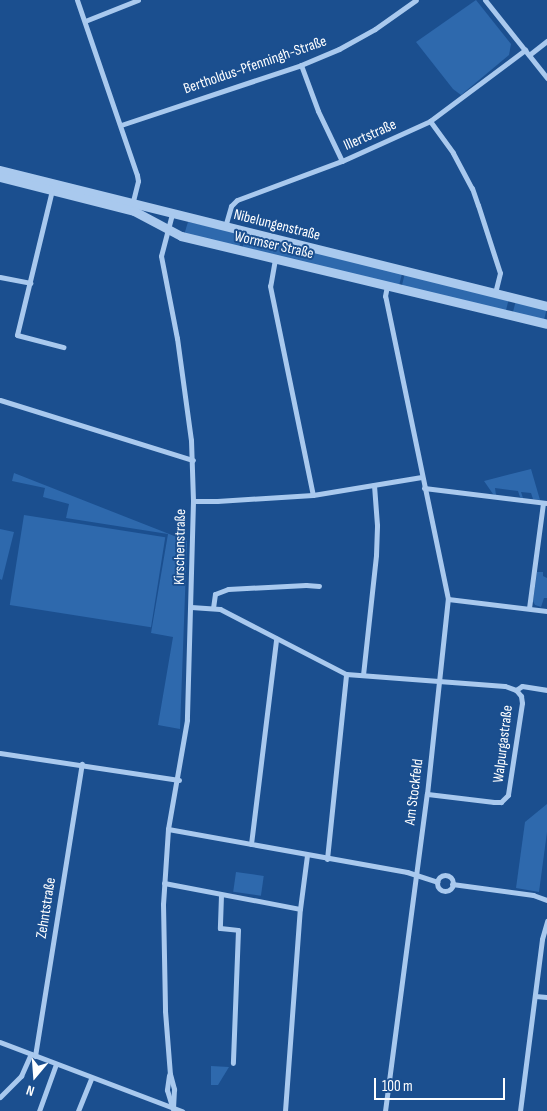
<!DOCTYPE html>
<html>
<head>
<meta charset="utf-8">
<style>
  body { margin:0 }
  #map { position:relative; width:547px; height:1111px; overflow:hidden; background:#1b4f8f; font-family:"Sofia Sans Condensed",sans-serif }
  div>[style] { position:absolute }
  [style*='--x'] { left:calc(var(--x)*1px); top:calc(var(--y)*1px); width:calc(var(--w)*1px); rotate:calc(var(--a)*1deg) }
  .green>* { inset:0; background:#2e69ad; transform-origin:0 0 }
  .minor>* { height:5px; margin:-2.5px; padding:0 2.5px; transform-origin:2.5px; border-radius:2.5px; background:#a9c9ee }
  .minor>.ring { margin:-2.5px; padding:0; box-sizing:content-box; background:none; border:5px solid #a9c9ee; border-radius:50% }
  .tertiary>* { height:9px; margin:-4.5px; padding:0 4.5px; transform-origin:4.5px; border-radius:4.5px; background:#a9c9ee }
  span { translate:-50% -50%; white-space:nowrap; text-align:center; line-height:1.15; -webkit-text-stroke:4px #1b4f8f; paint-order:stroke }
  .street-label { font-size:15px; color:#fff }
  .north { position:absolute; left:10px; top:1051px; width:50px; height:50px; -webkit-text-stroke:4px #1b4f8f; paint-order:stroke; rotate:198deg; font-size:14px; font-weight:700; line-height:20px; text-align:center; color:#fff }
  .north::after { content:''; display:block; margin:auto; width:18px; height:22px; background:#fff; clip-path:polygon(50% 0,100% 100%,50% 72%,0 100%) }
  .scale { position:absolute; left:374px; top:1078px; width:131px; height:22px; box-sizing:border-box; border:2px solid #fff; border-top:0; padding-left:6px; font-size:15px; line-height:18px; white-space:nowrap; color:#fff; -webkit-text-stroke:4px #1b4f8f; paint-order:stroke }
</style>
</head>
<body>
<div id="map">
  <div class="green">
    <div style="clip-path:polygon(476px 0,511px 44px,509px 55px,461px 95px,453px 89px,416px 42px)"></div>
    <div style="clip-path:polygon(188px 222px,243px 233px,239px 248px,184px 235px)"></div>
    <div style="left:246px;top:234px;width:161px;height:16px;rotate:14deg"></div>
    <div style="left:405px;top:273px;width:107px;height:15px;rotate:14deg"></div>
    <div style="left:516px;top:300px;width:32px;height:14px;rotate:14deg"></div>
    <div style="clip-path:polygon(531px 469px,540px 500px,533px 499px,531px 493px,521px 492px,523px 498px,520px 497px,518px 491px,495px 488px,496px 495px,493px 494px,484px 481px)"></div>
    <div style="clip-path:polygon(14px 473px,187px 541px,180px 729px,158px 725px,173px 637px,151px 633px,168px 534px,66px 518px,69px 504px,43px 497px,45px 488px,12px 481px)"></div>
    <div style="left:24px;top:515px;width:143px;height:91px;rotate:9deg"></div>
    <div style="clip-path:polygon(0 529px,14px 532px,2px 580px,0 579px)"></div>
    <div style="clip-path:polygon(537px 572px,543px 572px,543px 576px,547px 578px,547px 598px,544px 598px,541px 607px,535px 605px,533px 601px)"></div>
    <div style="clip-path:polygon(547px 804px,547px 832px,539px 892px,516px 888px,525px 822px)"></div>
    <div style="left:236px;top:872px;width:28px;height:20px;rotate:8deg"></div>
    <div style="clip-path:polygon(211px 1066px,229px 1067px,218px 1085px,211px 1085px)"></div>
  </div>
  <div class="minor">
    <div style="--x:77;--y:0;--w:185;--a:71.1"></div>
    <div style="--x:137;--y:175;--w:6;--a:81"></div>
    <div style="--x:138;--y:181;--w:25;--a:104"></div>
    <div style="--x:485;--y:0;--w:100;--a:51.5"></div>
    <div style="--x:85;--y:21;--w:57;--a:-21.6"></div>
    <div style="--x:529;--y:55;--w:23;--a:-38"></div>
    <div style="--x:301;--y:65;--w:49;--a:69.7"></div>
    <div style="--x:318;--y:111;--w:55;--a:64.4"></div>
    <div style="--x:430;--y:121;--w:39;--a:54"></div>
    <div style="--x:453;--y:153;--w:40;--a:62"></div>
    <div style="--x:472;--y:188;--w:18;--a:71"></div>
    <div style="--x:478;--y:205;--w:71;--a:72.1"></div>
    <div style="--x:500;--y:273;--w:21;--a:104"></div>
    <div style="--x:121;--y:125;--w:190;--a:-18.4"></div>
    <div style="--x:301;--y:65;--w:41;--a:-22.8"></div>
    <div style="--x:339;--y:49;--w:41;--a:-29.1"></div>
    <div style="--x:375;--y:29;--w:50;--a:-35.3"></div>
    <div style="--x:52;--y:190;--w:149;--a:103.6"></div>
    <div style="--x:17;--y:335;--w:48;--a:14.6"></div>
    <div style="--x:172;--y:214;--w:43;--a:104.7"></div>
    <div style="--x:161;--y:256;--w:84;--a:79"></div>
    <div style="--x:177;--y:338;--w:103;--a:82.2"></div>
    <div style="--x:191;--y:440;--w:61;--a:88.1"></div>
    <div style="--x:193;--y:501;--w:219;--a:91.6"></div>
    <div style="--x:187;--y:720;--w:111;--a:99.9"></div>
    <div style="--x:168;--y:829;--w:75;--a:93.8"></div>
    <div style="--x:163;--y:904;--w:107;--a:88.9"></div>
    <div style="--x:165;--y:1011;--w:63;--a:85.5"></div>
    <div style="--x:170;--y:1074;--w:16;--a:75"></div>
    <div style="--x:174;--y:1089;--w:20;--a:93"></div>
    <div style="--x:225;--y:227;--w:22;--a:-74"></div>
    <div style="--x:231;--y:206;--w:8;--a:-45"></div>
    <div style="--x:237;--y:200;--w:112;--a:-20.4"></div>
    <div style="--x:342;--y:161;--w:97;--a:-24.4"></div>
    <div style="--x:430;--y:121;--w:119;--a:-36.8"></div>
    <div style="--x:275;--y:259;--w:27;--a:100"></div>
    <div style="--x:270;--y:286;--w:213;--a:78.4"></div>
    <div style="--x:0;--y:277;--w:31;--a:11"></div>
    <div style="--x:0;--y:400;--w:202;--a:17.3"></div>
    <div style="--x:424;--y:488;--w:124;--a:7"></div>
    <div style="--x:193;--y:501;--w:24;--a:0"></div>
    <div style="--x:217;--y:501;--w:96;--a:-3.6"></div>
    <div style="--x:313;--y:495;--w:110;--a:-9.4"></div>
    <div style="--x:448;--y:599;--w:100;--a:6.9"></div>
    <div style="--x:191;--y:607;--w:29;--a:4"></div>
    <div style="--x:220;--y:609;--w:142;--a:27.3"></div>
    <div style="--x:346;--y:674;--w:159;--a:4.3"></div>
    <div style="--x:505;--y:686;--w:12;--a:20"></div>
    <div style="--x:516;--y:690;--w:8;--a:50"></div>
    <div style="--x:521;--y:696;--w:7;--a:82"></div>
    <div style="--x:522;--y:703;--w:93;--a:98.7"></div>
    <div style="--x:508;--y:795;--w:10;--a:135"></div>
    <div style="--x:501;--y:802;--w:7;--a:180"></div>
    <div style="--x:494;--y:802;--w:67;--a:-173.2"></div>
    <div style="--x:213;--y:608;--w:14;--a:-82"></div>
    <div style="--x:215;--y:594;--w:14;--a:-21"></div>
    <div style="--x:228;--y:589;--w:78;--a:-2.9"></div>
    <div style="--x:306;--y:585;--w:13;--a:4"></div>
    <div style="--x:529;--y:608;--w:106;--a:-82.4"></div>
    <div style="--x:363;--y:675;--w:121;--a:-83.8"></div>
    <div style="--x:376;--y:555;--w:30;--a:-88"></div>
    <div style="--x:377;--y:525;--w:40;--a:-94.3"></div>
    <div style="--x:516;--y:690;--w:7;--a:-34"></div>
    <div style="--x:522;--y:686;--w:25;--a:9"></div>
    <div style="--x:0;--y:753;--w:181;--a:8.6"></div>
    <div style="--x:168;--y:829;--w:243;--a:10.2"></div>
    <div style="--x:407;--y:872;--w:32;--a:18"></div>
    <div style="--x:251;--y:844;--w:207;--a:-83"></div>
    <div style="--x:327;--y:859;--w:186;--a:-84.1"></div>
    <div class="ring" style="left:437px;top:875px;width:11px;height:11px"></div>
    <div style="--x:164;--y:883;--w:138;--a:10.8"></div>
    <div style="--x:452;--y:884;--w:82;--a:7.7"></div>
    <div style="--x:533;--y:895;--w:15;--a:20"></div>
    <div style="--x:221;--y:895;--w:33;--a:92"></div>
    <div style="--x:220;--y:928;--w:18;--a:6"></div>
    <div style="--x:238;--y:930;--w:133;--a:92.2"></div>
    <div style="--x:535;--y:996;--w:12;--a:5"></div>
    <div style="--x:0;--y:1042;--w:195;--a:20.8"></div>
    <div style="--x:35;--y:1056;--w:296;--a:-80.9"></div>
    <div style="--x:169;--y:1075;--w:15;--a:98"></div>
    <div style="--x:167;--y:1090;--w:17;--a:73"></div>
    <div style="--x:0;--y:1097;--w:30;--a:-45"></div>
    <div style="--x:21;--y:1076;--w:24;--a:-66"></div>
    <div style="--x:39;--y:1111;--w:50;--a:-70.1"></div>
    <div style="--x:78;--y:1111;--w:35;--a:-68"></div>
    <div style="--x:285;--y:1111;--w:203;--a:-85.8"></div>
    <div style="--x:300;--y:909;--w:54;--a:-82.6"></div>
    <div style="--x:385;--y:1111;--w:320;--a:-82.5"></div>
    <div style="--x:427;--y:794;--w:196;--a:-83.9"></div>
    <div style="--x:448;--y:599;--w:309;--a:-101.7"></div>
    <div style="--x:385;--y:296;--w:10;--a:-79"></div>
    <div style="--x:520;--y:1111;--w:173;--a:-82.7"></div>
    <div style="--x:542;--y:939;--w:19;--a:-74"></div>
  </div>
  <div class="tertiary">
    <div style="--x:0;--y:170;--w:564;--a:13.96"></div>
    <div style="--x:0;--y:177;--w:138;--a:14.2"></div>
    <div style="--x:134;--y:211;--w:53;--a:28"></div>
    <div style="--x:181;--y:236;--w:376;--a:13.5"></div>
  </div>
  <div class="street-label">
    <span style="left:255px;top:65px;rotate:-19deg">Bertholdus-Pfenningh-Straße</span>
    <span style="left:370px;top:135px;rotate:-24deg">Illertstraße</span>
    <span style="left:277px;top:225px;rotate:14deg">Nibelungenstraße</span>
    <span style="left:274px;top:245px;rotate:13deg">Wormser Straße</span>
    <span style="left:180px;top:547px;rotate:-89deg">Kirschenstraße</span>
    <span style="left:503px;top:744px;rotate:-83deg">Walpurgastraße</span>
    <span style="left:414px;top:792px;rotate:-83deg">Am Stockfeld</span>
    <span style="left:46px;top:908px;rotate:-81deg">Zehntstraße</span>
  </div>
  <div class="north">N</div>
  <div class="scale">100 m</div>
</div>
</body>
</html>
